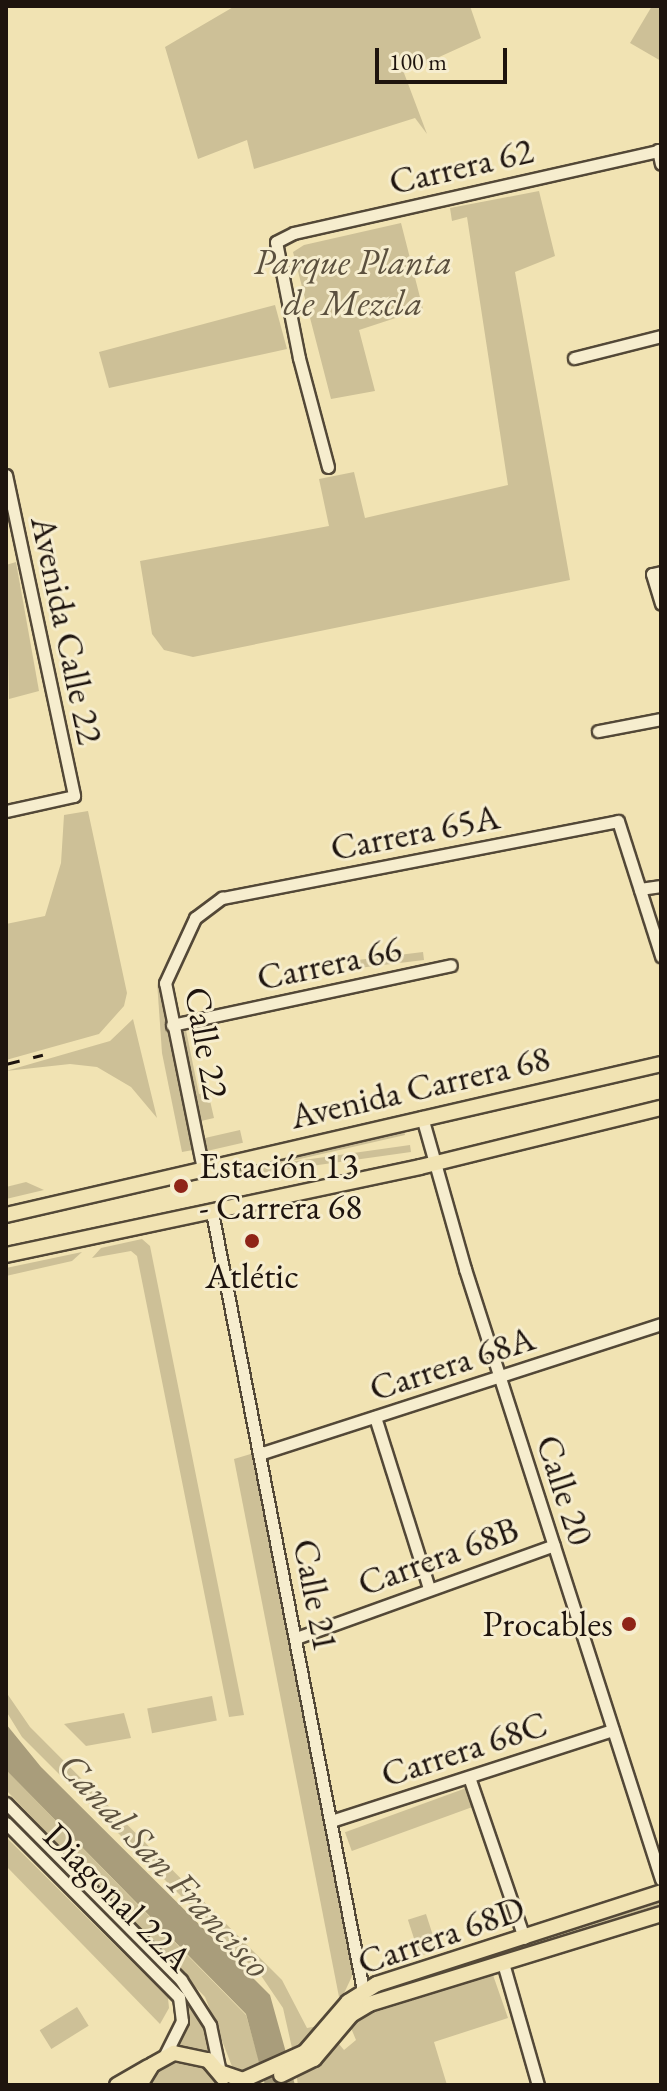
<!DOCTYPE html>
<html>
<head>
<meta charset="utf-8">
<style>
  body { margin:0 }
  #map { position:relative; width:667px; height:2091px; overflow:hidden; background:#f1e3b3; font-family:"EB Garamond",serif }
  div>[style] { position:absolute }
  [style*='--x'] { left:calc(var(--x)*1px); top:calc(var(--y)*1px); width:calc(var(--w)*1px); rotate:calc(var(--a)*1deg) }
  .green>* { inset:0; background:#cdc097; transform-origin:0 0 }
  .water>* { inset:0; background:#a99d7b }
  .roads { filter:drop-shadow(2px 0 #534837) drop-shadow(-2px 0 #534837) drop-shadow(0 2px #534837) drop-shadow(0 -2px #534837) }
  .minor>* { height:11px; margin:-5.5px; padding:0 5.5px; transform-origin:5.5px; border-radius:5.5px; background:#f6edce }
  .major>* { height:14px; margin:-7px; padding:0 7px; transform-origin:7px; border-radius:7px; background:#f1e3b3 }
  .rail>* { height:3px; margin-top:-1.5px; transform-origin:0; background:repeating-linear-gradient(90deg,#1e140e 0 14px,transparent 0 28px) }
  .dots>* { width:22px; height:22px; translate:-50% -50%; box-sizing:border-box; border:4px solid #f6edce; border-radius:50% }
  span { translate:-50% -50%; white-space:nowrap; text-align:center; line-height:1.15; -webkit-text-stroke:6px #f6edce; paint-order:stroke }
  .street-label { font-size:36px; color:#1e140e }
  .park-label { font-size:36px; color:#5b503e; font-style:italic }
  .poi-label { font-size:36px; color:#1e140e }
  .left { translate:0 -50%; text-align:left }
  .right { translate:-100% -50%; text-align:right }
  .water-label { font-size:38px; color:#5d523f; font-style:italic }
  .frame { position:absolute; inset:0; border:8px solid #1e140e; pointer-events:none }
  .scale { position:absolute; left:375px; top:48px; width:132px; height:36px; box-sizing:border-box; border:4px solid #1e140e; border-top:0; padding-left:10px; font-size:24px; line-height:28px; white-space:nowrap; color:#1e140e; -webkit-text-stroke:6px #f6edce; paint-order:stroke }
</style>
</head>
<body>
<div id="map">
  <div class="green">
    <div style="clip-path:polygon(235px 6px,470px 6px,481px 38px,404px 73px,427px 134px,415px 118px,254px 169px,247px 140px,198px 159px,165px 47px)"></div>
    <div style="clip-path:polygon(652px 6px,661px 6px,661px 61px,630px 43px)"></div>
    <div style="clip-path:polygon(539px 191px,555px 256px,515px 272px,570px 580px,193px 657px,164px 650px,152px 634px,140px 561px,329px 526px,319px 479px,354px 472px,365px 518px,508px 485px,467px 217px,452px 221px,450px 208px)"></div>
    <div style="clip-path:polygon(401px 223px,423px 309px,359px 330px,375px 391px,331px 399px,293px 252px,304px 245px)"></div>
    <div style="clip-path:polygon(275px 305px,287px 349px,109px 388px,99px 352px)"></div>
    <div style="clip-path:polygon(16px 562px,39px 691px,9px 699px,6px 565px)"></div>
    <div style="clip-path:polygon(88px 811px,127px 993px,124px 1006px,99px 1034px,6px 1060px,6px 924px,45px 916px,61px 863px,64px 815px)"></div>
    <div style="left:423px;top:952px;width:8px;height:72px;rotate:83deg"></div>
    <div style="clip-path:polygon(157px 981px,193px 1150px,182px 1152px,162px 1053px)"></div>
    <div style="clip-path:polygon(133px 1019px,157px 1118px,131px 1087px,97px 1067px,70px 1064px,6px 1071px,110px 1041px)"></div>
    <div style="clip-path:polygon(186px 1030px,199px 1094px,208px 1092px,214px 1118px,201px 1121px,180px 1031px)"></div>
    <div style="clip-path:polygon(403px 1128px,405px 1135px,212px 1179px,211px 1177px)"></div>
    <div style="left:240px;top:1130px;width:13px;height:37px;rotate:77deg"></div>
    <div style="left:410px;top:1145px;width:7px;height:201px;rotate:82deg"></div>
    <div style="clip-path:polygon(26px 1182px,44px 1190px,6px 1199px,6px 1187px)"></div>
    <div style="clip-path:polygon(142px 1239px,150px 1246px,244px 1715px,229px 1717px,137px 1256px,131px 1251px,92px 1258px,101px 1248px)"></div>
    <div style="clip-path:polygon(82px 1252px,72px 1261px,6px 1276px,6px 1268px)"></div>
    <div style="clip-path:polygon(254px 1453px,345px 1923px,353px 1974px,340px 2002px,234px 1459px)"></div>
    <div style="clip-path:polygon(6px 1692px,30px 1727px,282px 1980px,307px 2028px,318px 2026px,305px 2044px,292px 2048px,283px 2008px,262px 1977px,22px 1737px,6px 1711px)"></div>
    <div style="left:212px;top:1696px;width:25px;height:66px;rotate:79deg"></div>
    <div style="clip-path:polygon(124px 1713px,131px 1738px,86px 1746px,64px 1724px)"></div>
    <div style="clip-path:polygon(6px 1770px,246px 2015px,261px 2067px,249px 2074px,233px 2069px,205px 1997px,6px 1790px)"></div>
    <div style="left:469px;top:1787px;width:20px;height:132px;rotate:70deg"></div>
    <div style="clip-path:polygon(6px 1810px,179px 1986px,204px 2027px,213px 2059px,187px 2047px,174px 2049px,187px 2017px,177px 1988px)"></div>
    <div style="clip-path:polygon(6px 1837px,168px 1998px,169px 2008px,160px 2024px,6px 1866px)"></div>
    <div style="clip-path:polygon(661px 1898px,661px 1908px,361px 2001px,368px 1993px)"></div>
    <div style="left:426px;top:1914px;width:38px;height:19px;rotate:72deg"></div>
    <div style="clip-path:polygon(493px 1975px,508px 2018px,434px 2042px,447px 2085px,298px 2085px,296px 2073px,319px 2064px,339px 2044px,344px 2050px,356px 2040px,351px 2028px,366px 2015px)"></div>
    <div style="left:77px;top:2007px;width:22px;height:44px;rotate:58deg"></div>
    <div style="clip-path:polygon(173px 2059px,207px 2066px,221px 2085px,146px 2085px,154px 2071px)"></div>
  </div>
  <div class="water">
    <div style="clip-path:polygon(6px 1724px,41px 1767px,270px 1995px,295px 2085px,265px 2085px,246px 2014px,6px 1770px)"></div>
  </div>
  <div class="roads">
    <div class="minor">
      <div style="--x:658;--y:150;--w:14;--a:78"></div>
      <div style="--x:574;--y:358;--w:90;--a:-14.2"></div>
      <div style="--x:328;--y:467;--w:113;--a:-104.9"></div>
      <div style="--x:299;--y:358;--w:118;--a:-101.2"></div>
      <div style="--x:276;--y:242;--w:20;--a:-27"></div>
      <div style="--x:294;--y:233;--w:376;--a:-12.7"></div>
      <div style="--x:6;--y:475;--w:328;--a:78"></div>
      <div style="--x:74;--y:796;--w:70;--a:167.6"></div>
      <div style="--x:661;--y:572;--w:9;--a:167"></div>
      <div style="--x:652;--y:574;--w:31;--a:73"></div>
      <div style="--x:598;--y:731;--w:64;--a:-10.8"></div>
      <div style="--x:640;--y:889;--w:21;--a:-8"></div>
      <div style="--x:172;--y:1025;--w:285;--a:-12.1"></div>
      <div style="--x:422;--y:1117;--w:158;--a:74.2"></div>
      <div style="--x:465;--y:1269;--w:641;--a:72.19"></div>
      <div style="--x:203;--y:1169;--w:190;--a:-101.5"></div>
      <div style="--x:165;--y:983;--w:72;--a:-65.2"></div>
      <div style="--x:195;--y:918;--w:34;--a:-37"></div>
      <div style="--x:222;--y:898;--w:403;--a:-11"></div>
      <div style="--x:618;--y:821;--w:142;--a:72.3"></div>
      <div style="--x:212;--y:1212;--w:793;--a:79.02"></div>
      <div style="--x:375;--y:1417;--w:179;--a:72.5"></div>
      <div style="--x:259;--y:1454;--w:422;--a:-17.9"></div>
      <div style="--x:296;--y:1638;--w:274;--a:-19.8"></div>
      <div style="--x:469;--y:1777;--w:170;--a:71.1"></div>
      <div style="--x:6;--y:1803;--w:249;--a:45.3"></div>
      <div style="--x:181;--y:1980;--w:54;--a:57.2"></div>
      <div style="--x:210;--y:2025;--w:48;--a:78"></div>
      <div style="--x:331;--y:1821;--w:296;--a:-17.9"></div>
      <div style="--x:6;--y:1823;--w:245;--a:45.2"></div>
      <div style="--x:179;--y:1997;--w:24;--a:83"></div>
      <div style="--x:182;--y:2021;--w:40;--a:116.6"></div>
      <div style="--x:503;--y:1963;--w:127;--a:74"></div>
    </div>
    <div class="major">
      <div style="--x:6;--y:1215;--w:672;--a:-12.98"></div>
      <div style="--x:6;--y:1255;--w:423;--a:-12"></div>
      <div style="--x:420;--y:1167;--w:248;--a:-13.8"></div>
      <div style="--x:220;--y:2072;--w:24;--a:19"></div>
      <div style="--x:243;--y:2080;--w:68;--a:-24.3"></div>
      <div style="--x:305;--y:2052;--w:66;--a:-49.3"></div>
      <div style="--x:348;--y:2002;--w:34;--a:-32"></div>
      <div style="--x:377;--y:1984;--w:299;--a:-17.9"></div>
      <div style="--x:281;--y:2075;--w:37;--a:-26"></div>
      <div style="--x:314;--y:2059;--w:57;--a:-49.9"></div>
      <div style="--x:351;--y:2015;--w:21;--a:-31"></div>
      <div style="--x:369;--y:2004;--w:306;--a:-17.1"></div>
      <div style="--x:117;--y:2085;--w:36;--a:-30"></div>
      <div style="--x:140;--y:2085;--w:23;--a:-59"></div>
      <div style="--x:152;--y:2065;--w:25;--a:-29"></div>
      <div style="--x:174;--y:2053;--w:35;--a:12"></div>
      <div style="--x:208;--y:2060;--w:23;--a:50"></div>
    </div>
  </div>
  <div class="rail">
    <div style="--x:6;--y:1064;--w:38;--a:-14"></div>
  </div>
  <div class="dots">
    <div style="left:181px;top:1186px;background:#8f2418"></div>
    <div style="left:252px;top:1241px;background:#8f2418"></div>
    <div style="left:629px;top:1624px;background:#8f2418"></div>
  </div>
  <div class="street-label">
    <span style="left:461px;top:166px;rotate:-13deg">Carrera 62</span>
    <span style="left:67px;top:630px;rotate:78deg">Avenida Calle 22</span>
    <span style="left:415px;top:832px;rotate:-11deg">Carrera 65A</span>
    <span style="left:329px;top:963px;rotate:-12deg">Carrera 66</span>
    <span style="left:207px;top:1043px;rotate:80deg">Calle 22</span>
    <span style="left:420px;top:1087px;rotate:-13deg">Avenida Carrera 68</span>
    <span style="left:452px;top:1363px;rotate:-18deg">Carrera 68A</span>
    <span style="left:565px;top:1490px;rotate:72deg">Calle 20</span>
    <span style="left:438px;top:1556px;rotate:-20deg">Carrera 68B</span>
    <span style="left:316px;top:1595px;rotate:79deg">Calle 21</span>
    <span style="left:464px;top:1749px;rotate:-18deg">Carrera 68C</span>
    <span style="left:118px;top:1897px;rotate:45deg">Diagonal 22A</span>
    <span style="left:441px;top:1935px;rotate:-19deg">Carrera 68D</span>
  </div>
  <div class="park-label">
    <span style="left:353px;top:282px">Parque Planta<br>de Mezcla</span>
  </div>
  <div class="poi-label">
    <span class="left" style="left:199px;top:1186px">Estación 13<br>- Carrera 68</span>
    <span style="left:252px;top:1276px">Atlétic</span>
    <span class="right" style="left:613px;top:1624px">Procables</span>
  </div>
  <div class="water-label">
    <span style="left:165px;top:1865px;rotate:47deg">Canal San Francisco</span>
  </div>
  <div class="frame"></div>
  <div class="scale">100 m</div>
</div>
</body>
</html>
